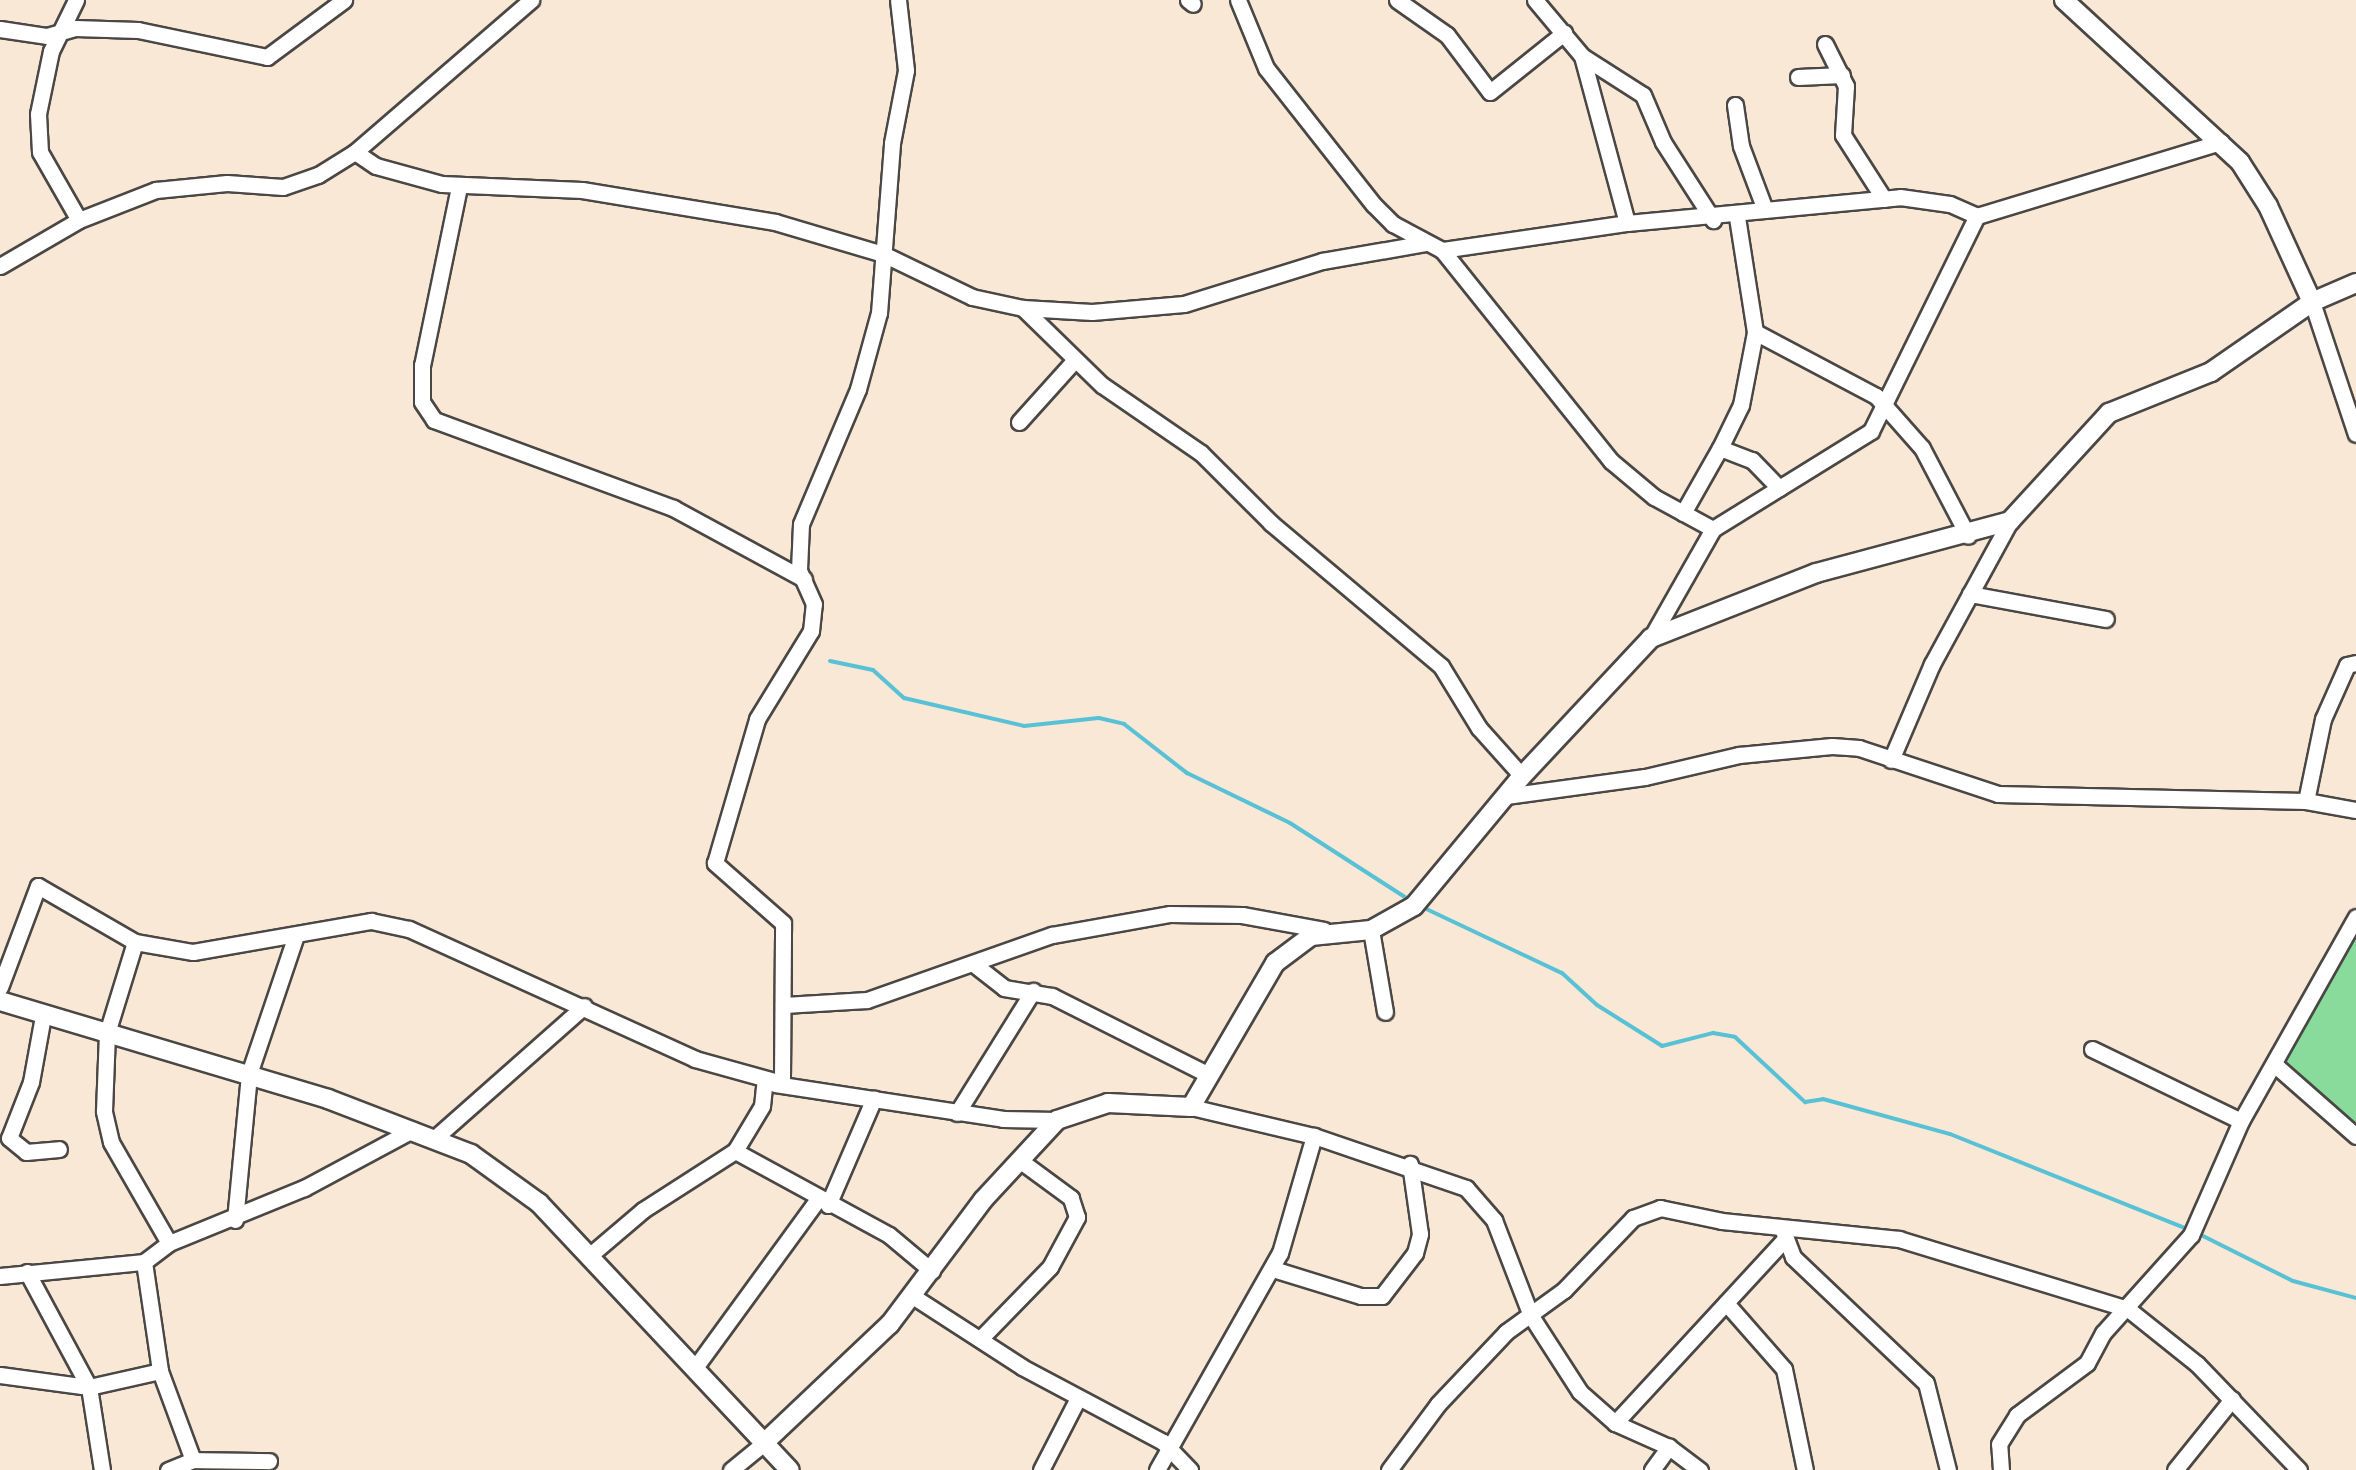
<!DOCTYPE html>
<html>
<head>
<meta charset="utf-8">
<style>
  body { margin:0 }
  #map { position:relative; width:2356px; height:1470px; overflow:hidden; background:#f8e8d5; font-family:"Shantell Sans",sans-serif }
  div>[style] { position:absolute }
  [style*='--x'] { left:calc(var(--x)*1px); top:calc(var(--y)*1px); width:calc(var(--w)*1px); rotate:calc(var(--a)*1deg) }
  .green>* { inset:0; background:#89db9b }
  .stream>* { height:4px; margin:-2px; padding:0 2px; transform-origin:2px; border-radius:2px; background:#59c1d6 }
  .roads { filter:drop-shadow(2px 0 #4a4744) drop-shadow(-2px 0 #4a4744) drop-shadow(0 2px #4a4744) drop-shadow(0 -2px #4a4744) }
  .minor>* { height:15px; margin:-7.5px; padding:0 7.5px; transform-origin:7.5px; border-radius:7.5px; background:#fff }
  .tertiary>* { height:18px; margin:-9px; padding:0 9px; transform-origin:9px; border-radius:9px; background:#fff }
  span { translate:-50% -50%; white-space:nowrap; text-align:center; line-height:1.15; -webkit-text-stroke:9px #fdfcf7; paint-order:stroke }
</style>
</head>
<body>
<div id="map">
  <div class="green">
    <div style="clip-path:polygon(2356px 938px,2356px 1133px,2282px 1062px)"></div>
  </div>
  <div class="stream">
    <div style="--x:830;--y:661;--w:44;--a:11.8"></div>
    <div style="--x:873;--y:670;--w:42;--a:42.1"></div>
    <div style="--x:904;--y:698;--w:123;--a:13.1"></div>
    <div style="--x:1024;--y:726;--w:75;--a:-6.1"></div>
    <div style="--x:1099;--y:718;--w:26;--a:13"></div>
    <div style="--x:1124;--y:724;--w:80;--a:37.9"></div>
    <div style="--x:1187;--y:773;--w:114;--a:25.9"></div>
    <div style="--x:1290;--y:823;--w:144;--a:32.8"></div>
    <div style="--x:1420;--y:906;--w:157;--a:25.3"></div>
    <div style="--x:1562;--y:973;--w:47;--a:42.4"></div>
    <div style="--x:1597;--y:1005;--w:77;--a:32.2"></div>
    <div style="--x:1662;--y:1046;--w:53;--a:-14.3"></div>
    <div style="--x:1713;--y:1033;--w:22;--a:10"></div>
    <div style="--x:1735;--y:1037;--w:96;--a:42.9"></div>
    <div style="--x:1805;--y:1102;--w:18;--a:-9"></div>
    <div style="--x:1823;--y:1099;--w:132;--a:15.4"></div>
    <div style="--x:1950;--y:1134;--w:258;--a:21.8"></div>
    <div style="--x:2199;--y:1234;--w:105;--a:26.6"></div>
    <div style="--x:2293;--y:1281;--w:65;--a:15.1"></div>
  </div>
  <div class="roads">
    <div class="minor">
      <div style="--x:76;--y:0;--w:57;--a:116.1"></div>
      <div style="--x:51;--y:51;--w:64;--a:101.7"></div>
      <div style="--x:38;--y:114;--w:38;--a:87"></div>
      <div style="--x:40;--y:152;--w:78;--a:60.2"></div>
      <div style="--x:1188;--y:0;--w:6;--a:39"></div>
      <div style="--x:1238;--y:0;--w:74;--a:67.6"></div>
      <div style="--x:1266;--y:68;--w:174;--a:51.8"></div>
      <div style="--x:1374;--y:205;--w:27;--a:45"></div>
      <div style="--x:1393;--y:224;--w:55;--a:28"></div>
      <div style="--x:1442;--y:250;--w:270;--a:51.3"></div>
      <div style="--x:1611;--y:461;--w:56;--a:39.9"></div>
      <div style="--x:1654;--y:497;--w:67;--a:28.5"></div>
      <div style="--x:1397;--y:0;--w:61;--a:35"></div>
      <div style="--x:1447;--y:35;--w:71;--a:53"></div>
      <div style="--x:1490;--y:92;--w:95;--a:-38.6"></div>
      <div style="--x:1535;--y:0;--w:73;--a:50"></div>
      <div style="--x:1582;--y:56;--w:173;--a:74.9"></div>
      <div style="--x:0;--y:29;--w:48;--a:8.5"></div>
      <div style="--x:47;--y:36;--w:29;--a:-16"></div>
      <div style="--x:75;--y:28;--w:63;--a:1.8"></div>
      <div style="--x:138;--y:30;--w:132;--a:11.8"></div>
      <div style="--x:267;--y:57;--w:96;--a:-36.5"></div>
      <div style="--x:1825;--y:44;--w:47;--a:63.4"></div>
      <div style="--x:1846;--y:86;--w:49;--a:93.5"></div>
      <div style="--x:1843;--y:135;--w:76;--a:57.4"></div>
      <div style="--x:1582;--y:56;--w:72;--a:32.6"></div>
      <div style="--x:1643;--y:95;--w:51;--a:66.9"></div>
      <div style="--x:1663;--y:142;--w:93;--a:57.3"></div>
      <div style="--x:1798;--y:77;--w:44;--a:-2.6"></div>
      <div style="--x:1735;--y:105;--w:41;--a:81.7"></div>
      <div style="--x:1741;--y:146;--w:68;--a:69.4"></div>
      <div style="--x:355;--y:152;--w:25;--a:34"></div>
      <div style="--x:376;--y:166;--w:68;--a:15.3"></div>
      <div style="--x:442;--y:184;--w:140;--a:2.5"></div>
      <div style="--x:582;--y:190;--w:196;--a:9.4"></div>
      <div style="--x:775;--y:222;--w:113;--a:16.5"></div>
      <div style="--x:883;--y:254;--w:99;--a:25.8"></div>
      <div style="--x:972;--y:297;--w:52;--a:12.2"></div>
      <div style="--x:1023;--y:308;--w:69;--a:3.3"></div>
      <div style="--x:1092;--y:312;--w:92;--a:-5"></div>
      <div style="--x:1184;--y:304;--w:145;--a:-17.3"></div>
      <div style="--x:1322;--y:261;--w:106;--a:-9.8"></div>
      <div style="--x:459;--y:187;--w:182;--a:101.7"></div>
      <div style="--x:422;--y:365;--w:37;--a:90"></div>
      <div style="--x:422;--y:402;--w:22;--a:56"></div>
      <div style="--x:434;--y:420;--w:255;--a:20.2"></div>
      <div style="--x:673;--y:508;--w:149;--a:28.5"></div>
      <div style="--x:1442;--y:250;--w:187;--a:-8.3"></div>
      <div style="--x:1627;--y:223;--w:274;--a:-5.4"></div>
      <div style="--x:1900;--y:197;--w:50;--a:8"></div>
      <div style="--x:1950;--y:204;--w:30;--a:24"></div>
      <div style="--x:0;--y:266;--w:91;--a:-30.2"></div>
      <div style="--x:79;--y:220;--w:83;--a:-21.3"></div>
      <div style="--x:156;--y:190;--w:71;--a:-5.6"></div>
      <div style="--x:227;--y:183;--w:56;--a:4.1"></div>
      <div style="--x:283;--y:187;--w:37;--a:-19"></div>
      <div style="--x:318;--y:175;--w:44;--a:-31.9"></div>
      <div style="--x:355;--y:152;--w:233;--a:-40.8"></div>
      <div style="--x:2312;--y:302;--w:139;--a:71.6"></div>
      <div style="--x:1023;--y:308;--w:110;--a:44.3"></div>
      <div style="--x:1102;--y:385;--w:120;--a:34.5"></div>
      <div style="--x:1201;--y:453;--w:99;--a:45"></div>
      <div style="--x:1271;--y:523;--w:222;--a:40.1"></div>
      <div style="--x:1441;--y:666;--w:73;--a:58.5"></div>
      <div style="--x:1479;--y:728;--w:64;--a:48.1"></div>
      <div style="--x:1755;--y:332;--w:137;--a:27.9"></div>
      <div style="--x:1876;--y:396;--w:69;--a:48.5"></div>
      <div style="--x:1922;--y:448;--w:99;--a:62.4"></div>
      <div style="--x:1019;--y:422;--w:82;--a:-48"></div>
      <div style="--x:1720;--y:448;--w:48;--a:-64"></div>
      <div style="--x:1741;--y:405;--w:74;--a:-79.1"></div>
      <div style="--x:1755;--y:332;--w:116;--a:-98.9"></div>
      <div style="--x:1683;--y:513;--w:75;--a:-60.4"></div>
      <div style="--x:1720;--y:448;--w:34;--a:21"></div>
      <div style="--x:1752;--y:460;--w:39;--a:46"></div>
      <div style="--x:1970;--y:594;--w:138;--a:10.4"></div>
      <div style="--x:1651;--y:638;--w:125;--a:-60.4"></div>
      <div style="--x:1713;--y:529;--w:186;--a:-31.8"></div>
      <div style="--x:1871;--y:431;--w:240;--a:-63.8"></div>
      <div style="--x:1977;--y:216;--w:255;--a:-16.9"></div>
      <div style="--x:1891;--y:760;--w:104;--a:-66.9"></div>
      <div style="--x:1932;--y:664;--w:163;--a:-61.4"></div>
      <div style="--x:1506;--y:796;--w:140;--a:-7.8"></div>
      <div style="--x:1645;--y:777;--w:97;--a:-13.2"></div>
      <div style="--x:1739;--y:755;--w:93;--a:-5.5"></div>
      <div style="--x:1832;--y:746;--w:27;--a:4"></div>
      <div style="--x:1859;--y:748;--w:146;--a:18.3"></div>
      <div style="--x:1998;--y:794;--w:308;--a:1.3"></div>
      <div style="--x:2306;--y:801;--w:51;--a:10.2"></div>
      <div style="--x:2306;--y:801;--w:84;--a:-78.3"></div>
      <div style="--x:2323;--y:719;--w:59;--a:-66"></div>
      <div style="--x:2347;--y:665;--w:9;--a:-13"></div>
      <div style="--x:1371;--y:930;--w:83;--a:80.3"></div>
      <div style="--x:975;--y:965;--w:37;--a:38"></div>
      <div style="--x:1004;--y:988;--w:49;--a:9.5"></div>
      <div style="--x:1052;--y:996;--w:171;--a:26.7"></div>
      <div style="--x:0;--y:987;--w:108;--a:-69.4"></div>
      <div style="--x:38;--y:886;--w:112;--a:30"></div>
      <div style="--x:784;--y:1005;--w:83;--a:-3.4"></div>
      <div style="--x:867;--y:1000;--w:196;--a:-19.4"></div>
      <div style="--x:1052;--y:935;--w:120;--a:-10.1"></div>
      <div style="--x:1170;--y:914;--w:72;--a:0.8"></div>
      <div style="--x:1242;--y:915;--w:83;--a:10.4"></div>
      <div style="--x:43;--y:1016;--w:67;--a:100.3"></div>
      <div style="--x:31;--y:1082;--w:60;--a:111.4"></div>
      <div style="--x:9;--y:1138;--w:22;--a:39"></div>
      <div style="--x:26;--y:1152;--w:33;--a:-5"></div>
      <div style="--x:2092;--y:1049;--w:165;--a:25.8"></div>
      <div style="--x:2274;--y:1064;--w:109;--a:41.3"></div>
      <div style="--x:782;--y:1079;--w:156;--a:-89.6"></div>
      <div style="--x:783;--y:923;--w:91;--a:-138.6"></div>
      <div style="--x:715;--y:863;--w:150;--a:-73.7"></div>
      <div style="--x:757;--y:719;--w:103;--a:-58.5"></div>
      <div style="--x:811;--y:631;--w:27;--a:-84"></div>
      <div style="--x:814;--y:604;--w:37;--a:-114"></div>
      <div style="--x:799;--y:570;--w:46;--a:-87.5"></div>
      <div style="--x:801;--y:524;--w:147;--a:-67.1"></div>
      <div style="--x:858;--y:389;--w:79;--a:-74.6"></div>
      <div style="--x:879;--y:313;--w:170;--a:-85.6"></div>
      <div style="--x:892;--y:143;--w:74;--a:-79.1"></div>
      <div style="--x:906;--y:70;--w:70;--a:-96.5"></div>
      <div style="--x:775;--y:1084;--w:231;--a:8.7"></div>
      <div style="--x:1003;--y:1119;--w:54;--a:1.1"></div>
      <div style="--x:1191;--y:1107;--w:126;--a:13.3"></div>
      <div style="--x:1314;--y:1136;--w:161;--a:18.9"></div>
      <div style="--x:1466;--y:1188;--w:43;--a:48.8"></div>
      <div style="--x:1494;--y:1220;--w:103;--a:68.9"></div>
      <div style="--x:1531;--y:1316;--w:90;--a:57.2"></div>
      <div style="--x:1580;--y:1392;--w:47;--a:41.5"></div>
      <div style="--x:1615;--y:1423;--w:59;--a:24"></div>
      <div style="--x:1669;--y:1447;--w:39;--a:37"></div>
      <div style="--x:957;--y:1113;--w:144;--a:-58.1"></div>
      <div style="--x:435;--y:1138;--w:199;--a:-41.5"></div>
      <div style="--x:735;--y:1151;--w:175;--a:28.6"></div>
      <div style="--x:889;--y:1235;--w:56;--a:39.9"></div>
      <div style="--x:828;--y:1205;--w:116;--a:-66.7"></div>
      <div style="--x:235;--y:1220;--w:147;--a:-84.5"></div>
      <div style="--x:249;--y:1074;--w:147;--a:-71.3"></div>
      <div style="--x:1782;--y:1228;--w:31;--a:69"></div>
      <div style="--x:1793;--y:1257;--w:183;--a:43.5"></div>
      <div style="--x:1926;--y:1383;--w:90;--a:75.8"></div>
      <div style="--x:169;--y:1243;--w:116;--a:-119.9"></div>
      <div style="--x:111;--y:1142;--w:32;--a:-103"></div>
      <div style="--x:104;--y:1111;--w:78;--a:-87.8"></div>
      <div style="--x:107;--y:1033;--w:95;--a:-72.9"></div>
      <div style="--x:135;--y:942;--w:59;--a:9.8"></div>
      <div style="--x:193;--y:952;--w:181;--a:-9.9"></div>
      <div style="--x:371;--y:921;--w:39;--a:12"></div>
      <div style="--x:409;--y:929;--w:314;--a:24.4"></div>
      <div style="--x:695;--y:1059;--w:86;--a:15.5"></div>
      <div style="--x:589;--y:1256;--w:71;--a:-40.4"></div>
      <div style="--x:643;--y:1210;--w:109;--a:-32.7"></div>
      <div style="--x:735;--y:1151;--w:52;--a:-59"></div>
      <div style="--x:762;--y:1106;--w:27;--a:-84"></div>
      <div style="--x:144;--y:1262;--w:110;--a:81.6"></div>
      <div style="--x:160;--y:1371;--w:95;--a:69.7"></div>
      <div style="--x:193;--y:1460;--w:27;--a:158"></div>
      <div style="--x:1273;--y:1269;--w:92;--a:17.1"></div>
      <div style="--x:1361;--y:1296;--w:21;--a:0"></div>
      <div style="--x:1382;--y:1296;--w:54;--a:-52.5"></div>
      <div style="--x:1415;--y:1253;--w:20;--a:-75"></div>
      <div style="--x:1420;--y:1234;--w:71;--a:-98.1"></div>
      <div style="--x:27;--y:1272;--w:131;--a:61.7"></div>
      <div style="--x:89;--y:1387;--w:84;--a:81.1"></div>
      <div style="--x:0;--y:1276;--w:145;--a:-5.6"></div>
      <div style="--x:144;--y:1262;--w:31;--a:-37"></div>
      <div style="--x:169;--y:1243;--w:146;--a:-22.2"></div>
      <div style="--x:304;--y:1188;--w:123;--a:-28.2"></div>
      <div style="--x:914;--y:1297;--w:129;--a:32.9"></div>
      <div style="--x:1022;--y:1367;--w:160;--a:28"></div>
      <div style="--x:1163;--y:1442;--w:39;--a:46"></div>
      <div style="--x:1726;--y:1303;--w:88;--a:48.7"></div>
      <div style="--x:1784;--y:1369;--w:103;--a:78.3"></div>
      <div style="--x:981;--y:1338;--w:99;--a:-45.8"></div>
      <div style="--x:1050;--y:1267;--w:57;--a:-61.6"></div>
      <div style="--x:1077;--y:1217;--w:20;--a:-108"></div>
      <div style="--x:1071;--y:1198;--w:61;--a:-143.7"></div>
      <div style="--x:694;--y:1369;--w:210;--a:-53.9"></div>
      <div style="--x:0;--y:1375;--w:90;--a:7.7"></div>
      <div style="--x:89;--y:1387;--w:73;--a:-12.7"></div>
      <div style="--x:1615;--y:1423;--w:248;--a:-47.3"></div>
      <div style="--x:193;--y:1460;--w:76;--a:0.8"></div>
      <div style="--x:731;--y:1470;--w:43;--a:-39.3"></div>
      <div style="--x:1041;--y:1470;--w:81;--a:-62.8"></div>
      <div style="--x:1157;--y:1470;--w:249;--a:-60.5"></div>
      <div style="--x:1280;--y:1253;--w:122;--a:-73.8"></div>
      <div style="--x:1389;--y:1470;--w:82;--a:-53.4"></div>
      <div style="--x:1438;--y:1404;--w:99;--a:-46.6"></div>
      <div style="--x:1506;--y:1332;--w:72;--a:-35.9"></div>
      <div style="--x:1564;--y:1290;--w:100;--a:-46.2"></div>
      <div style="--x:1633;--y:1218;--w:29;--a:-20"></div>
      <div style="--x:1660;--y:1208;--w:63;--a:11.8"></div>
      <div style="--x:1722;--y:1221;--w:178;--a:5.8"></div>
      <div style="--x:1899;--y:1239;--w:239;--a:17"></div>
      <div style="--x:2128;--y:1309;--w:88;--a:38.6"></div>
      <div style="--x:2197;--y:1364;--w:147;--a:46.1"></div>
      <div style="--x:1652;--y:1470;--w:29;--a:-54"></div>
      <div style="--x:2001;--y:1470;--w:26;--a:-94"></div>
      <div style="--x:1999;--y:1444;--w:34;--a:-58"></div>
      <div style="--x:2017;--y:1415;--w:87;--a:-36.6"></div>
      <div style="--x:2087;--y:1363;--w:34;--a:-62"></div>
      <div style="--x:2103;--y:1333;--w:132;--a:-48.1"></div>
      <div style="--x:2191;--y:1235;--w:124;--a:-66.3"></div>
      <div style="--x:2241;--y:1121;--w:234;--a:-60.6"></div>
      <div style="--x:2175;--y:1470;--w:91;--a:-51.2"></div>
    </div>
    <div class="tertiary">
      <div style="--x:2064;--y:0;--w:239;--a:42.6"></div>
      <div style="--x:2240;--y:162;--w:52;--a:57.5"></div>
      <div style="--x:2268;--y:206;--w:106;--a:65.4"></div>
      <div style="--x:0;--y:1001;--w:342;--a:16.6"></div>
      <div style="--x:328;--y:1099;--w:153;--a:21"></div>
      <div style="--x:471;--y:1154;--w:84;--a:35.8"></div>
      <div style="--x:539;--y:1203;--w:366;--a:46.8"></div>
      <div style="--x:764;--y:1443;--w:173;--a:-43.4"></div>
      <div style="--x:890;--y:1324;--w:155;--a:-53.1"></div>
      <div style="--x:983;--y:1200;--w:109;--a:-47.2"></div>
      <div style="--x:1057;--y:1120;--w:54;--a:-18.4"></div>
      <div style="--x:1108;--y:1103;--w:83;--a:2.8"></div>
      <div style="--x:1191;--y:1107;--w:167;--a:-59.7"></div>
      <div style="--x:1275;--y:963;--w:45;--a:-36.9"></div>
      <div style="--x:1311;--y:936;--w:60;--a:-5.7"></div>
      <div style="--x:1371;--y:930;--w:49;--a:-29.2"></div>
      <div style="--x:1414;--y:906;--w:169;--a:-50.3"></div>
      <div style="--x:1522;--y:776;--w:189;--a:-46.9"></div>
      <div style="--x:1651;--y:638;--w:177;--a:-21.5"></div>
      <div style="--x:1816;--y:573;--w:201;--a:-15"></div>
      <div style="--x:2010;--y:521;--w:147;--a:-47.5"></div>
      <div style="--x:2109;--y:413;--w:110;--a:-21.9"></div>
      <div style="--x:2211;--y:372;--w:123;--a:-34.7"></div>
      <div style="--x:2312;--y:302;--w:48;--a:-23.4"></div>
    </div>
  </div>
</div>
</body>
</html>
